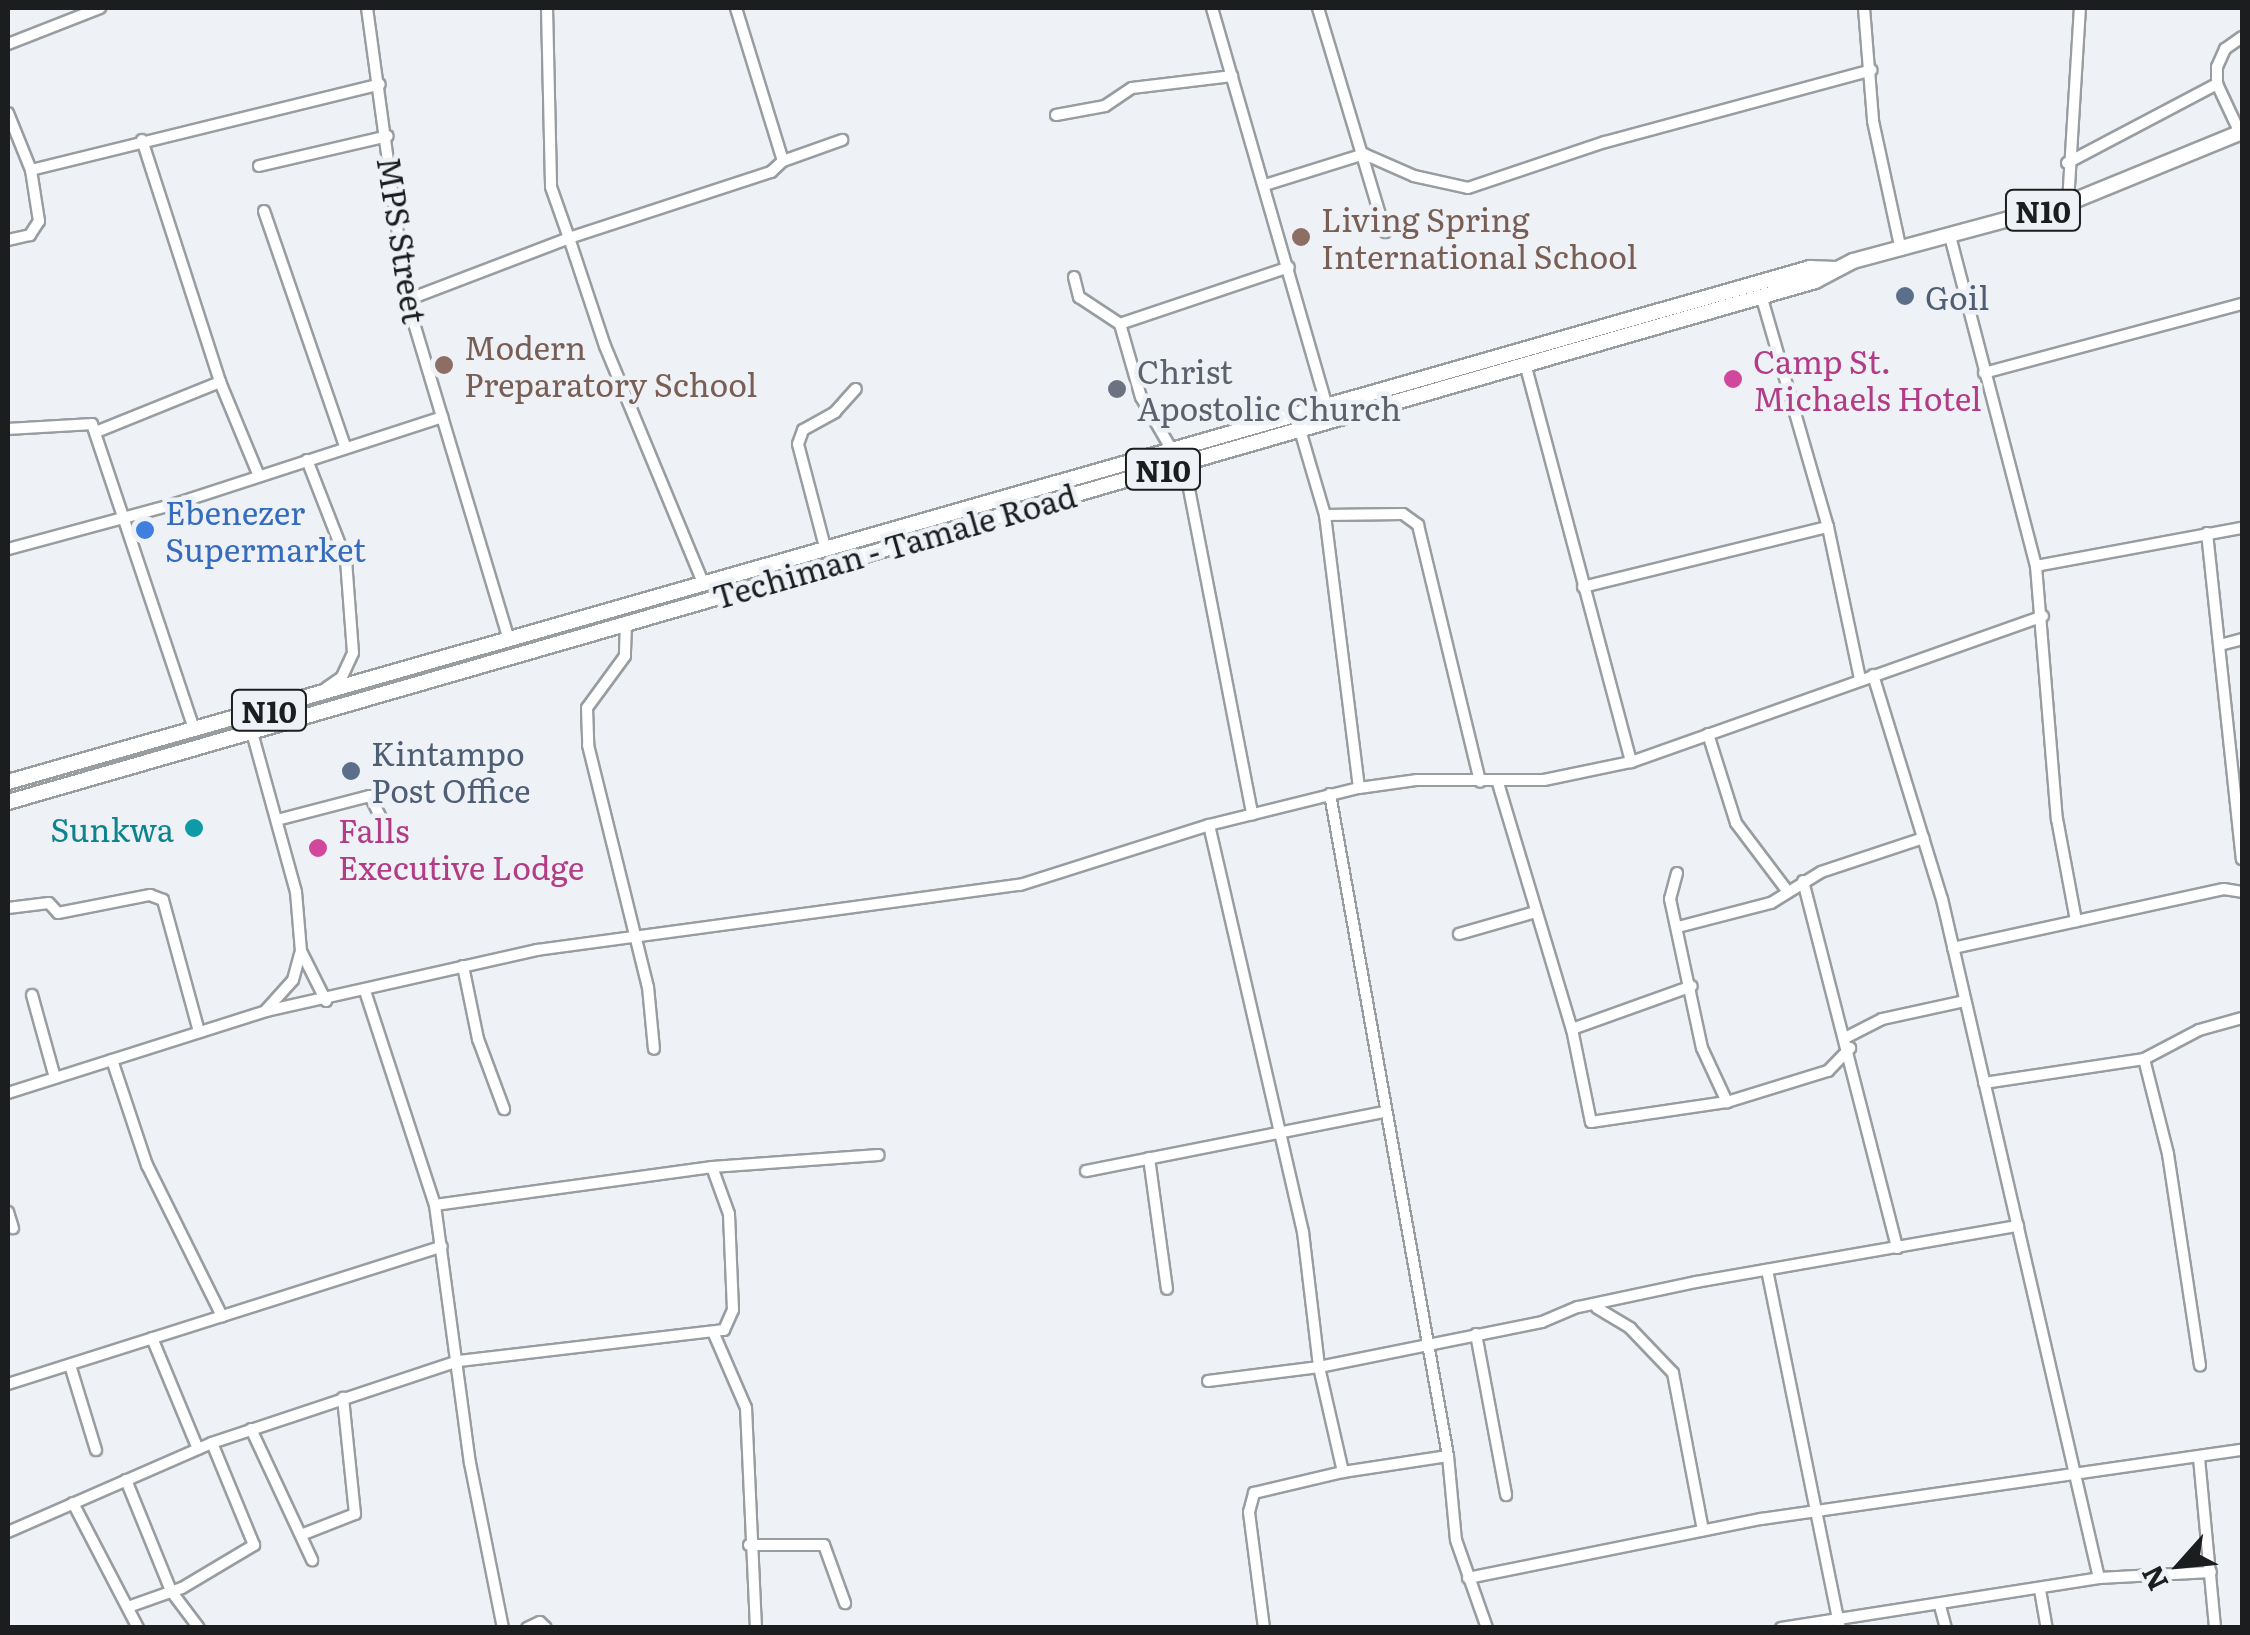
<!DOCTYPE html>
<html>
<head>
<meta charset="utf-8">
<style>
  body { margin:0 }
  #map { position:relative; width:2250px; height:1635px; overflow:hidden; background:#eef2f6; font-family:Literata,serif }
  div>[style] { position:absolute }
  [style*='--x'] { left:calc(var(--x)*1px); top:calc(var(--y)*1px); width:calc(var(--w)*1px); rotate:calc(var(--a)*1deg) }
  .roads { filter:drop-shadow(2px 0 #989da0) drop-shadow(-2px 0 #989da0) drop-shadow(0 2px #989da0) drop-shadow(0 -2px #989da0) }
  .minor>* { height:10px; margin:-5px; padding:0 5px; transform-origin:5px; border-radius:5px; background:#fff }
  .highway>* { height:14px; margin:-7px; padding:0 7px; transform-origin:7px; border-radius:7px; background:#fff }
  .dots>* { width:28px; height:28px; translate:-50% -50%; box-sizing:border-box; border:5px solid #eef2f6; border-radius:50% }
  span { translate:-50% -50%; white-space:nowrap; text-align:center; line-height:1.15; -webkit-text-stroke:9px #eef2f6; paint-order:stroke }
  .shield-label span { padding:2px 8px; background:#eef2f6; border:2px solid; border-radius:8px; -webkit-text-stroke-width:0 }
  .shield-label { font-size:30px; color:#1b1d1e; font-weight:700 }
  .education-label { font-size:32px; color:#785e54 }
  .left { translate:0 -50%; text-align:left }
  .street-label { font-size:32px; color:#1b1d1e }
  .service-label { font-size:32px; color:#4e5e75 }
  .hotel-label { font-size:32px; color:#b23c85 }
  .worship-label { font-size:32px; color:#5b616d }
  .shop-label { font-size:32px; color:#366cbe }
  .culture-label { font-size:32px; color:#0d838f }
  .right { translate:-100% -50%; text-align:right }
  .frame { position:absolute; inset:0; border:10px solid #1b1d1e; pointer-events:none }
  .north { position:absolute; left:2130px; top:1515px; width:100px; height:100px; -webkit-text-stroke:8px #eef2f6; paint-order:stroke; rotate:243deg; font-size:28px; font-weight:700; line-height:40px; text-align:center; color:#1b1d1e }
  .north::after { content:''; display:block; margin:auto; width:35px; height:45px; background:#1b1d1e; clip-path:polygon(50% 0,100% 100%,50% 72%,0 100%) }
</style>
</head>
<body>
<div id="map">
  <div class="roads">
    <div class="minor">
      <div style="--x:367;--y:8;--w:295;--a:82.2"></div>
      <div style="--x:407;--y:300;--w:356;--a:73.3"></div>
      <div style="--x:547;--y:8;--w:179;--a:88.7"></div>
      <div style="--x:551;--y:187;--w:54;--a:70.6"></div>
      <div style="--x:569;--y:238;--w:213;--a:-18.1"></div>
      <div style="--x:771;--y:172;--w:16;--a:-43"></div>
      <div style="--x:783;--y:161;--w:160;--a:-107.1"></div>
      <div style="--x:1212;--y:8;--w:414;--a:73.9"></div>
      <div style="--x:1318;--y:8;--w:234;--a:73.3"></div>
      <div style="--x:1864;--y:8;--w:113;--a:85.4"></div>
      <div style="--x:1873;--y:121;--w:132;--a:77.8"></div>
      <div style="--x:8;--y:44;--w:99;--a:-21.4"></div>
      <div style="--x:8;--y:113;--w:61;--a:68"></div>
      <div style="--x:31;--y:170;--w:52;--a:81.1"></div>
      <div style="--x:39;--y:221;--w:17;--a:123"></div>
      <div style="--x:30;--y:235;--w:23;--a:167"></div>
      <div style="--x:1056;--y:115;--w:50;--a:-10.4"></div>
      <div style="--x:1105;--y:106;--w:32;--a:-34"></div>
      <div style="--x:1132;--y:88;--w:101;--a:-6.8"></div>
      <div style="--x:2240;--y:133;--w:54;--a:-115.1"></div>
      <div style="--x:2217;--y:84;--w:17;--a:-90"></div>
      <div style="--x:2217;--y:67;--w:20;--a:-66"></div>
      <div style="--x:2225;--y:49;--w:21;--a:-35"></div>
      <div style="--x:142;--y:140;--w:254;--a:72.1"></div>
      <div style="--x:220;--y:382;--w:102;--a:67.5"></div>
      <div style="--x:783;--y:161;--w:63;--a:-19.6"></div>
      <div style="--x:2067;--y:163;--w:170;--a:-27.8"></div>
      <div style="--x:259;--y:166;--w:132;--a:-13.1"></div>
      <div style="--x:31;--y:170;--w:359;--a:-13.8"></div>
      <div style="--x:1265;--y:185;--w:104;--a:-17.4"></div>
      <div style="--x:1364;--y:154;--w:55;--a:23.7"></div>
      <div style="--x:1414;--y:176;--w:55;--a:12.5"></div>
      <div style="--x:1468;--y:188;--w:145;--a:-18.6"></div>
      <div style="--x:1605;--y:142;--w:276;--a:-15.1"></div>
      <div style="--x:2068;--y:203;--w:195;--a:-86.5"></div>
      <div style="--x:264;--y:211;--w:249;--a:71"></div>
      <div style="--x:1950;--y:236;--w:341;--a:75.4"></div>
      <div style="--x:2036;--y:566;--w:254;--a:85.3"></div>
      <div style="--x:2057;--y:819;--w:104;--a:79.4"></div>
      <div style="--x:1074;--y:277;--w:21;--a:76"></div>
      <div style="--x:1079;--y:297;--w:49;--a:33.4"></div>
      <div style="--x:1120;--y:324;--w:76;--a:74"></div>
      <div style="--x:1141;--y:397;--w:61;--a:59.7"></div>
      <div style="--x:1761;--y:295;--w:241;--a:73.9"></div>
      <div style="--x:1828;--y:527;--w:155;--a:78.1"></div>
      <div style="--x:407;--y:300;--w:173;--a:-20.9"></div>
      <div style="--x:569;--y:238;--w:114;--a:71.6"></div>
      <div style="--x:605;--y:346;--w:256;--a:67.5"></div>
      <div style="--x:1120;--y:324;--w:178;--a:-18.6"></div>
      <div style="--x:1526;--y:367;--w:409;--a:75.1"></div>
      <div style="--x:1984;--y:373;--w:267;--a:-15"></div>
      <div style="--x:8;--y:429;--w:84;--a:-3.4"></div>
      <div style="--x:92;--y:424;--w:322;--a:71.5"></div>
      <div style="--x:1300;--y:430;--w:89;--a:73.6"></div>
      <div style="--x:1325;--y:515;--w:275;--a:82.9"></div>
      <div style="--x:96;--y:432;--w:134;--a:-22"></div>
      <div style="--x:307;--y:460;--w:107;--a:68.7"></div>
      <div style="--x:346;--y:560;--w:93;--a:85.7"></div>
      <div style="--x:353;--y:653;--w:26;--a:115"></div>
      <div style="--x:342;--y:677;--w:19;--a:145"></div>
      <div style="--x:1184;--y:463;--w:358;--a:79"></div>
      <div style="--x:1325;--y:515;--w:78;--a:-0.7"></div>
      <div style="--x:1403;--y:514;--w:19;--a:36"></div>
      <div style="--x:1418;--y:525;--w:264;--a:76.4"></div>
      <div style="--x:2207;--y:533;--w:328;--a:83.9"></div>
      <div style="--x:825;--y:547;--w:106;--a:-104.7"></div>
      <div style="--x:798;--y:444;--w:15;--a:-70"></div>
      <div style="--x:803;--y:430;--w:37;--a:-29"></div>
      <div style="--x:835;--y:412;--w:31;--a:-48"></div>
      <div style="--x:8;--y:549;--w:176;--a:-15.1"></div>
      <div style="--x:178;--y:503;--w:278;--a:-18"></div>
      <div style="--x:2036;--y:566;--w:209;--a:-10.5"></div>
      <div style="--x:1583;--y:587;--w:252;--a:-13.8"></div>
      <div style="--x:626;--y:623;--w:33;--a:92"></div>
      <div style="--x:625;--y:656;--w:64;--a:126.2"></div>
      <div style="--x:587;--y:708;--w:37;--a:88"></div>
      <div style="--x:588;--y:745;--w:249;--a:76.1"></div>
      <div style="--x:648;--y:987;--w:62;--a:84.5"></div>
      <div style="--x:2220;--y:645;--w:23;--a:-15"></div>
      <div style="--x:1873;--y:675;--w:234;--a:72.9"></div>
      <div style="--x:1942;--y:899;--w:697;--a:76.98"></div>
      <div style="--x:1708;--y:734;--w:93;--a:72.5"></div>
      <div style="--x:1736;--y:823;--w:83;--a:52.9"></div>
      <div style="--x:253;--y:736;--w:162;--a:74.6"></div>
      <div style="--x:296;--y:892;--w:59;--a:85.2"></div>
      <div style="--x:301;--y:951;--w:56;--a:63.4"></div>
      <div style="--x:1498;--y:783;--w:257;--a:73.3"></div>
      <div style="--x:1572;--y:1029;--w:95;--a:78.5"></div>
      <div style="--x:1591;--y:1122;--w:137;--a:-8.4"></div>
      <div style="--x:1727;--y:1102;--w:106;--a:-17.1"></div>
      <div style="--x:1828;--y:1071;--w:32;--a:-46"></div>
      <div style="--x:1330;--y:794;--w:672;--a:79.89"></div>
      <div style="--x:1448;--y:1456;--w:84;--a:84.6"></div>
      <div style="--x:1456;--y:1540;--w:93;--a:70.6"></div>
      <div style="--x:277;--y:820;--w:96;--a:-14.5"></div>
      <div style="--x:370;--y:796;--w:42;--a:63.4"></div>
      <div style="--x:389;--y:834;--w:14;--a:17"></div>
      <div style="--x:1209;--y:825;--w:418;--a:77"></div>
      <div style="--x:1303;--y:1232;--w:136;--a:83.2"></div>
      <div style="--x:1319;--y:1367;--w:108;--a:77.1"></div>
      <div style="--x:1343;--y:1472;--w:106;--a:-8.7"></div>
      <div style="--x:1677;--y:873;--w:27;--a:105"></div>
      <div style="--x:1670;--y:899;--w:152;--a:77.9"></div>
      <div style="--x:1702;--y:1048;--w:60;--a:65.2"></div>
      <div style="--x:1803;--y:881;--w:379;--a:75.6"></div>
      <div style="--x:8;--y:908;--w:41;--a:-7"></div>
      <div style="--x:49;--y:903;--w:13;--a:48"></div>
      <div style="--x:58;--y:913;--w:94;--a:-11.1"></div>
      <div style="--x:150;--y:895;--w:14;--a:21"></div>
      <div style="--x:163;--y:900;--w:137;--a:74.7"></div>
      <div style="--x:1678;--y:927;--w:96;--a:-14.5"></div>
      <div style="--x:1771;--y:903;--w:59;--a:-31.8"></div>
      <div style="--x:1821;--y:872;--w:108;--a:-18.4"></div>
      <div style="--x:1459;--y:934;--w:76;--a:-16"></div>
      <div style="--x:1953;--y:948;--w:277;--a:-12.3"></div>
      <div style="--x:2224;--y:889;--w:18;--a:9"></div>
      <div style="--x:463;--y:966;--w:75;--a:78.4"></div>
      <div style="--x:478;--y:1039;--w:75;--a:69.6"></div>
      <div style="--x:365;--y:991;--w:225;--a:71.9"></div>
      <div style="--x:435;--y:1205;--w:260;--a:82.3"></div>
      <div style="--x:470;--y:1463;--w:168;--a:78.7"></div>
      <div style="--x:32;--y:995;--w:86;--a:74.5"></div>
      <div style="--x:266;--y:1010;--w:40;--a:-48"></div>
      <div style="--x:293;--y:980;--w:27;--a:-75"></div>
      <div style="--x:1572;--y:1029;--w:127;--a:-19.7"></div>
      <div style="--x:1847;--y:1037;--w:39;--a:-27"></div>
      <div style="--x:1882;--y:1019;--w:85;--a:-12.2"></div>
      <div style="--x:2144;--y:1059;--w:98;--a:75.8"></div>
      <div style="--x:2168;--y:1154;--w:214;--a:81.4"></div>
      <div style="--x:112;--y:1060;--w:111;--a:71.6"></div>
      <div style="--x:147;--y:1165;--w:169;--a:63.6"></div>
      <div style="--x:1984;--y:1083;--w:162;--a:-8.5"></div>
      <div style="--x:2144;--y:1059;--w:62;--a:-27.8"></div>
      <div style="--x:2199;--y:1030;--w:45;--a:-15.6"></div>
      <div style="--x:8;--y:1093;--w:271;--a:-17.6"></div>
      <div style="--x:266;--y:1011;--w:278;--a:-12.7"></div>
      <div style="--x:537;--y:950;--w:487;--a:-7.7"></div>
      <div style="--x:1020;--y:885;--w:198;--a:-17.6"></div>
      <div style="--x:1209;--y:825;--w:154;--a:-13.9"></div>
      <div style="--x:1359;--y:788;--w:59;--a:-7.9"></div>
      <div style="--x:1417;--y:780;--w:127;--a:0"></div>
      <div style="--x:1544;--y:780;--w:89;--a:-11.7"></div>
      <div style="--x:1631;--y:762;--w:437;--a:-19.5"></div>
      <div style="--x:1149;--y:1158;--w:132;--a:82.2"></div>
      <div style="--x:1086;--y:1171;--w:303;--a:-11.2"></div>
      <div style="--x:435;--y:1205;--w:280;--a:-7.8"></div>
      <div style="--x:712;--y:1167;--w:167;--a:-4.1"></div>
      <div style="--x:8;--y:1212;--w:17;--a:73"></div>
      <div style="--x:1767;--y:1270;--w:365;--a:78.5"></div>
      <div style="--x:1597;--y:1308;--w:39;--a:31"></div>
      <div style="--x:1630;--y:1328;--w:62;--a:46.3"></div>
      <div style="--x:1673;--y:1373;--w:160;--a:79.2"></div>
      <div style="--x:714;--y:1334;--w:81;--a:66.6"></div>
      <div style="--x:746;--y:1408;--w:220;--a:87.4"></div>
      <div style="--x:1476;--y:1334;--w:164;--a:79.4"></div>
      <div style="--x:152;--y:1338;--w:120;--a:67.5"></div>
      <div style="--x:70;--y:1365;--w:89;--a:73"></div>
      <div style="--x:1208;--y:1381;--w:112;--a:-7.2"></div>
      <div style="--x:1319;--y:1367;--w:227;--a:-11.4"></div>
      <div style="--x:1542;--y:1322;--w:39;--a:-23"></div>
      <div style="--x:1578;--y:1307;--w:121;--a:-12"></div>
      <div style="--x:1696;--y:1282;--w:327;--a:-9.9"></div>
      <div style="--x:8;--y:1384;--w:455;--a:-17.6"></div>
      <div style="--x:251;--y:1429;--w:145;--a:65"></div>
      <div style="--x:2199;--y:1458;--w:171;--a:84.6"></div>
      <div style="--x:126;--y:1480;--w:120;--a:67.9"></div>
      <div style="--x:171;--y:1591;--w:46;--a:52.9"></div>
      <div style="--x:73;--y:1503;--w:141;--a:62.5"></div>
      <div style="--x:8;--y:1532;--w:223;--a:-23.6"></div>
      <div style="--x:212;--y:1443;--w:260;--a:-18.4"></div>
      <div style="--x:459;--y:1361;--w:267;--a:-6.7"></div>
      <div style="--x:724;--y:1330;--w:22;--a:-66"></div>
      <div style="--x:733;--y:1310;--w:96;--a:-92.4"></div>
      <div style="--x:729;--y:1214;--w:50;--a:-109.9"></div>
      <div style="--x:301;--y:1535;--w:58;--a:-21.3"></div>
      <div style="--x:355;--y:1514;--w:117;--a:-95.9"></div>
      <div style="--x:749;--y:1545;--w:75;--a:0"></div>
      <div style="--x:824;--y:1545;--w:62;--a:70.1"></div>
      <div style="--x:1468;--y:1578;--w:299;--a:-11.4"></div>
      <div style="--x:1761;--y:1519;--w:486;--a:-8.2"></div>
      <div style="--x:2040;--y:1590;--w:39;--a:80"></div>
      <div style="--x:1940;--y:1606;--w:23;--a:75"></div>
      <div style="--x:128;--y:1607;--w:57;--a:-19.4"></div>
      <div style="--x:182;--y:1588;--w:84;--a:-30.8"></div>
      <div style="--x:254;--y:1545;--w:110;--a:-112.4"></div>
      <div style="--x:527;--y:1628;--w:14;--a:-25"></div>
      <div style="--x:540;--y:1622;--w:8;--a:45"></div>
      <div style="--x:1264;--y:1628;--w:117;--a:-97.4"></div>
      <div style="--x:1249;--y:1512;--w:20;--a:-75"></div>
      <div style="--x:1254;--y:1493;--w:91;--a:-13.3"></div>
      <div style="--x:1781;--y:1628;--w:322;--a:-8.9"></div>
      <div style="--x:2099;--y:1578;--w:112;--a:-3.1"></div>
    </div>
    <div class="highway">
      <div style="--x:8;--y:782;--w:1874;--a:-15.92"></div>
      <div style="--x:1810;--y:268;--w:26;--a:2"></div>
      <div style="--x:8;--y:802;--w:1881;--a:-16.08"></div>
      <div style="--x:1815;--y:281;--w:43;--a:-27.8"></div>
      <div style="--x:1853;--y:261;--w:223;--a:-15.1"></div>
      <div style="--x:2068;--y:203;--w:188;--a:-22.2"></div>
    </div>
  </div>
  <div class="dots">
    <div style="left:1301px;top:237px;background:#8d6e63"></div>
    <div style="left:1905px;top:296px;background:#5c6f8a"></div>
    <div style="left:444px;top:365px;background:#8d6e63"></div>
    <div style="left:1733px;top:379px;background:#d1479c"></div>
    <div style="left:1117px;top:389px;background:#6b7280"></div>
    <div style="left:145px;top:530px;background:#3f7fe0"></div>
    <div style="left:351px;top:771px;background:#5c6f8a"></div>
    <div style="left:194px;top:828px;background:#0f9aa8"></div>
    <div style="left:318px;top:848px;background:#d1479c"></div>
  </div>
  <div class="shield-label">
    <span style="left:2043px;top:210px">N10</span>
    <span style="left:1163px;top:469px">N10</span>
    <span style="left:269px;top:710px">N10</span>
  </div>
  <div class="education-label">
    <span class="left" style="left:1321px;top:237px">Living Spring<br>International School</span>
    <span class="left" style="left:464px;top:365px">Modern<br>Preparatory School</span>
  </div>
  <div class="street-label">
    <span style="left:403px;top:240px;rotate:81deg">MPS Street</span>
    <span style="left:894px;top:545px;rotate:-16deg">Techiman - Tamale Road</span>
  </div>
  <div class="service-label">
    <span class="left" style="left:1925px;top:296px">Goil</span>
    <span class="left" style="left:371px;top:771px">Kintampo<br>Post Office</span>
  </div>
  <div class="hotel-label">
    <span class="left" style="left:1753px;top:379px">Camp St.<br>Michaels Hotel</span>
    <span class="left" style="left:338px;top:848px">Falls<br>Executive Lodge</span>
  </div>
  <div class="worship-label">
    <span class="left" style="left:1137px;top:389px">Christ<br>Apostolic Church</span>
  </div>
  <div class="shop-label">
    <span class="left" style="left:165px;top:530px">Ebenezer<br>Supermarket</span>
  </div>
  <div class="culture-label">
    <span class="right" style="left:174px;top:828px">Sunkwa</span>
  </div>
  <div class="frame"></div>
  <div class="north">N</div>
</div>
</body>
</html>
